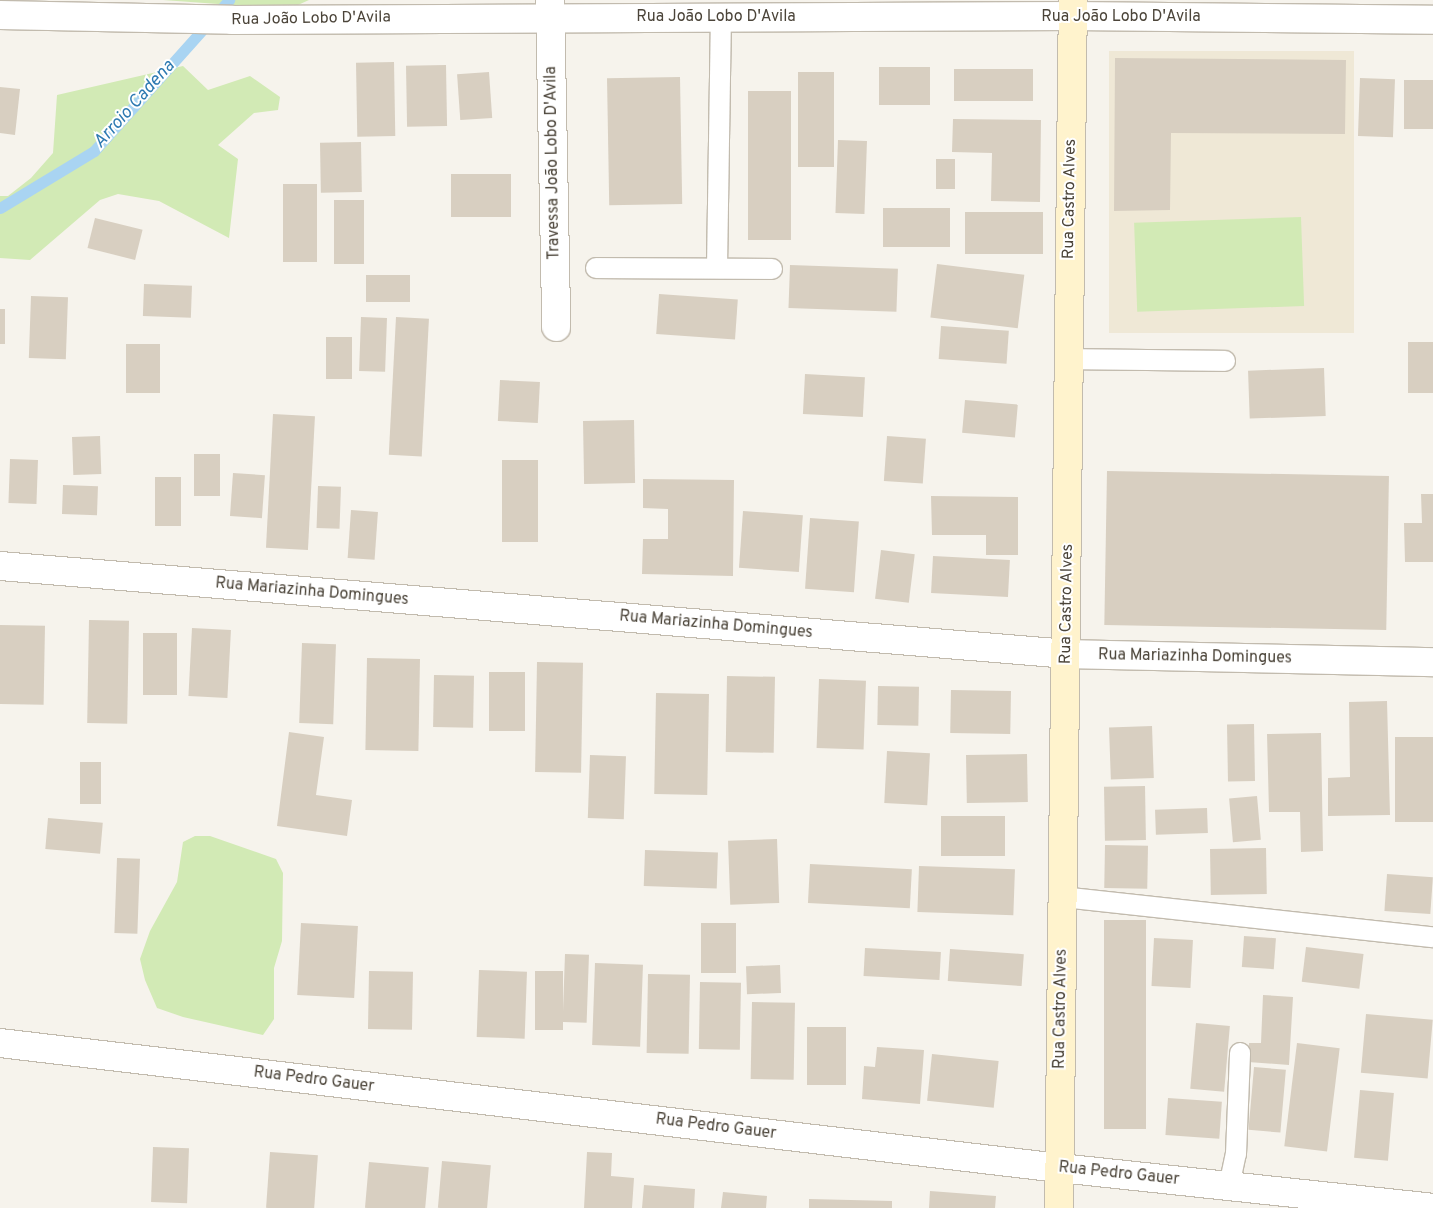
<!DOCTYPE html>
<html>
<head>
<meta charset="utf-8">
<style>
  body { margin:0 }
  #map { position:relative; width:1433px; height:1208px; overflow:hidden; background:#f6f3ec; font-family:Overpass,sans-serif }
  div>[style] { position:absolute }
  [style*='--x'] { left:calc(var(--x)*1px); top:calc(var(--y)*1px); width:calc(var(--w)*1px); rotate:calc(var(--a)*1deg) }
  .education>* { inset:0; background:#efe8d6; transform-origin:0 0 }
  .green>* { inset:0; background:#d2eab5; transform-origin:0 0 }
  .stream>* { height:11px; margin:-5.5px; padding:0 5.5px; transform-origin:5.5px; border-radius:5.5px; background:#a9d4f2 }
  .building>* { inset:0; background:#d8cfc1; transform-origin:0 0 }
  .roads { filter:drop-shadow(1px 0 #c2bbae) drop-shadow(-1px 0 #c2bbae) drop-shadow(0 1px #c2bbae) drop-shadow(0 -1px #c2bbae) }
  .lane>* { height:20px; margin:-10px; padding:0 10px; transform-origin:10px; border-radius:10px; background:#fff }
  .street>* { height:28px; margin:-14px; padding:0 14px; transform-origin:14px; border-radius:14px; background:#fff }
  .secondary>* { height:28px; margin:-14px; padding:0 14px; transform-origin:14px; border-radius:14px; background:#fff3cd }
  span { translate:-50% -50%; white-space:nowrap; text-align:center; line-height:1.15; -webkit-text-stroke:4px #fff; paint-order:stroke }
  .street-label { font-size:16px; color:#4b4439 }
  .water-label { font-size:18px; color:#2e7ab2; font-style:italic }
</style>
</head>
<body>
<div id="map">
  <div class="education">
    <div style="left:1109px;top:51px;width:245px;height:282px"></div>
  </div>
  <div class="green">
    <div style="clip-path:polygon(163px 0,309px 0,289px 9px)"></div>
    <div style="clip-path:polygon(183px 66px,208px 90px,250px 76px,280px 97px,278px 110px,254px 113px,218px 145px,238px 159px,229px 238px,159px 201px,118px 194px,100px 200px,30px 260px,0 258px,0 196px,8px 196px,31px 178px,53px 153px,57px 95px)"></div>
    <div style="left:1301px;top:217px;width:89px;height:167px;rotate:88deg"></div>
    <div style="clip-path:polygon(195px 836px,210px 836px,276px 859px,283px 873px,282px 941px,274px 968px,274px 1019px,263px 1035px,183px 1017px,157px 1008px,145px 980px,140px 959px,150px 931px,177px 882px,183px 842px)"></div>
  </div>
  <div class="stream">
    <div style="--x:0;--y:208;--w:110;--a:-31.2"></div>
    <div style="--x:94;--y:151;--w:203;--a:-48.2"></div>
  </div>
  <div class="building">
    <div style="clip-path:polygon(1115px 58px,1346px 60px,1345px 134px,1171px 133px,1170px 210px,1114px 211px)"></div>
    <div style="left:394px;top:62px;width:74px;height:38px;rotate:89deg"></div>
    <div style="left:446px;top:65px;width:61px;height:40px;rotate:89deg"></div>
    <div style="left:879px;top:67px;width:51px;height:38px"></div>
    <div style="left:954px;top:69px;width:79px;height:32px"></div>
    <div style="left:489px;top:72px;width:46px;height:32px;rotate:86deg"></div>
    <div style="left:798px;top:72px;width:36px;height:95px"></div>
    <div style="left:680px;top:77px;width:127px;height:73px;rotate:89deg"></div>
    <div style="left:1360px;top:78px;width:35px;height:58px;rotate:2deg"></div>
    <div style="left:1404px;top:80px;width:29px;height:49px"></div>
    <div style="clip-path:polygon(0 87px,20px 89px,15px 135px,0 133px)"></div>
    <div style="left:791px;top:91px;width:149px;height:43px;rotate:90deg"></div>
    <div style="clip-path:polygon(953px 119px,1041px 120px,1040px 202px,991px 201px,992px 153px,952px 152px)"></div>
    <div style="left:838px;top:140px;width:29px;height:73px;rotate:2deg"></div>
    <div style="left:361px;top:142px;width:50px;height:41px;rotate:89deg"></div>
    <div style="left:936px;top:159px;width:19px;height:30px"></div>
    <div style="left:451px;top:174px;width:60px;height:43px"></div>
    <div style="left:283px;top:184px;width:34px;height:78px"></div>
    <div style="left:334px;top:200px;width:30px;height:64px"></div>
    <div style="left:883px;top:208px;width:67px;height:39px"></div>
    <div style="left:1043px;top:212px;width:42px;height:78px;rotate:90deg"></div>
    <div style="left:95px;top:218px;width:49px;height:31px;rotate:14deg"></div>
    <div style="left:937px;top:264px;width:88px;height:54px;rotate:7deg"></div>
    <div style="left:790px;top:265px;width:108px;height:43px;rotate:2deg"></div>
    <div style="left:366px;top:275px;width:44px;height:27px"></div>
    <div style="left:144px;top:284px;width:48px;height:32px;rotate:2deg"></div>
    <div style="left:659px;top:294px;width:79px;height:40px;rotate:4deg"></div>
    <div style="left:31px;top:296px;width:37px;height:62px;rotate:2deg"></div>
    <div style="left:0;top:309px;width:5px;height:35px"></div>
    <div style="left:361px;top:317px;width:26px;height:54px;rotate:2deg"></div>
    <div style="left:396px;top:317px;width:33px;height:138px;rotate:3deg"></div>
    <div style="left:941px;top:326px;width:68px;height:33px;rotate:4deg"></div>
    <div style="left:326px;top:337px;width:26px;height:42px"></div>
    <div style="left:1433px;top:342px;width:51px;height:25px;rotate:90deg"></div>
    <div style="left:126px;top:344px;width:34px;height:49px"></div>
    <div style="left:1324px;top:368px;width:48px;height:76px;rotate:88deg"></div>
    <div style="left:805px;top:374px;width:60px;height:40px;rotate:3deg"></div>
    <div style="left:500px;top:380px;width:40px;height:41px;rotate:3deg"></div>
    <div style="left:965px;top:400px;width:53px;height:33px;rotate:5deg"></div>
    <div style="left:273px;top:414px;width:42px;height:134px;rotate:3deg"></div>
    <div style="left:634px;top:420px;width:63px;height:51px;rotate:89deg"></div>
    <div style="left:100px;top:436px;width:38px;height:28px;rotate:88deg"></div>
    <div style="left:887px;top:436px;width:39px;height:45px;rotate:4deg"></div>
    <div style="left:194px;top:454px;width:26px;height:42px"></div>
    <div style="left:10px;top:459px;width:28px;height:44px;rotate:2deg"></div>
    <div style="left:502px;top:460px;width:36px;height:82px"></div>
    <div style="left:1107px;top:471px;width:282px;height:154px;rotate:1deg"></div>
    <div style="left:233px;top:473px;width:32px;height:43px;rotate:4deg"></div>
    <div style="left:155px;top:477px;width:26px;height:49px"></div>
    <div style="clip-path:polygon(643px 479px,734px 480px,733px 576px,642px 574px,643px 539px,668px 539px,668px 509px,643px 508px)"></div>
    <div style="left:63px;top:485px;width:35px;height:29px;rotate:2deg"></div>
    <div style="left:318px;top:486px;width:23px;height:42px;rotate:2deg"></div>
    <div style="clip-path:polygon(1421px 494px,1433px 494px,1433px 562px,1405px 562px,1404px 523px,1422px 523px)"></div>
    <div style="clip-path:polygon(931px 496px,1018px 497px,1018px 555px,986px 555px,986px 535px,932px 535px)"></div>
    <div style="left:351px;top:510px;width:27px;height:48px;rotate:4deg"></div>
    <div style="left:743px;top:511px;width:60px;height:57px;rotate:4deg"></div>
    <div style="left:810px;top:518px;width:49px;height:71px;rotate:4deg"></div>
    <div style="left:881px;top:550px;width:34px;height:49px;rotate:7deg"></div>
    <div style="left:933px;top:556px;width:77px;height:37px;rotate:3deg"></div>
    <div style="left:89px;top:620px;width:40px;height:103px;rotate:1deg"></div>
    <div style="left:0;top:625px;width:45px;height:79px;rotate:1deg"></div>
    <div style="left:192px;top:628px;width:39px;height:68px;rotate:3deg"></div>
    <div style="left:143px;top:633px;width:34px;height:62px"></div>
    <div style="left:302px;top:643px;width:34px;height:80px;rotate:2deg"></div>
    <div style="left:367px;top:658px;width:53px;height:92px;rotate:1deg"></div>
    <div style="left:537px;top:662px;width:46px;height:110px;rotate:1deg"></div>
    <div style="left:489px;top:672px;width:36px;height:59px"></div>
    <div style="left:434px;top:675px;width:40px;height:52px;rotate:1deg"></div>
    <div style="left:727px;top:676px;width:48px;height:76px;rotate:1deg"></div>
    <div style="left:819px;top:679px;width:47px;height:69px;rotate:2deg"></div>
    <div style="left:878px;top:686px;width:41px;height:39px;rotate:1deg"></div>
    <div style="left:951px;top:690px;width:60px;height:43px;rotate:1deg"></div>
    <div style="left:656px;top:693px;width:53px;height:101px;rotate:1deg"></div>
    <div style="clip-path:polygon(1387px 701px,1390px 815px,1328px 816px,1328px 778px,1350px 777px,1349px 702px)"></div>
    <div style="left:1254px;top:724px;width:57px;height:27px;rotate:89deg"></div>
    <div style="left:1152px;top:726px;width:52px;height:43px;rotate:88deg"></div>
    <div style="clip-path:polygon(289px 732px,324px 737px,316px 795px,352px 800px,347px 836px,277px 826px)"></div>
    <div style="clip-path:polygon(1321px 733px,1323px 851px,1301px 852px,1300px 812px,1269px 812px,1267px 734px)"></div>
    <div style="left:1433px;top:737px;width:85px;height:38px;rotate:90deg"></div>
    <div style="left:887px;top:751px;width:43px;height:52px;rotate:3deg"></div>
    <div style="left:1027px;top:754px;width:48px;height:61px;rotate:89deg"></div>
    <div style="left:590px;top:755px;width:36px;height:63px;rotate:2deg"></div>
    <div style="left:80px;top:762px;width:21px;height:42px"></div>
    <div style="left:1145px;top:786px;width:54px;height:41px;rotate:89deg"></div>
    <div style="left:1257px;top:796px;width:44px;height:28px;rotate:85deg"></div>
    <div style="left:1207px;top:808px;width:25px;height:52px;rotate:88deg"></div>
    <div style="left:1005px;top:816px;width:40px;height:64px;rotate:90deg"></div>
    <div style="left:48px;top:818px;width:55px;height:31px;rotate:5deg"></div>
    <div style="left:777px;top:839px;width:64px;height:49px;rotate:88deg"></div>
    <div style="left:1105px;top:845px;width:43px;height:43px;rotate:1deg"></div>
    <div style="left:1266px;top:848px;width:46px;height:56px;rotate:89deg"></div>
    <div style="left:645px;top:850px;width:73px;height:36px;rotate:2deg"></div>
    <div style="left:117px;top:858px;width:23px;height:75px;rotate:2deg"></div>
    <div style="left:810px;top:864px;width:102px;height:39px;rotate:3deg"></div>
    <div style="left:919px;top:866px;width:96px;height:46px;rotate:2deg"></div>
    <div style="left:1387px;top:874px;width:46px;height:37px;rotate:4deg"></div>
    <div style="left:1104px;top:920px;width:42px;height:209px"></div>
    <div style="left:301px;top:923px;width:57px;height:72px;rotate:3deg"></div>
    <div style="left:701px;top:923px;width:35px;height:50px"></div>
    <div style="left:1244px;top:936px;width:32px;height:31px;rotate:4deg"></div>
    <div style="left:1154px;top:938px;width:39px;height:48px;rotate:3deg"></div>
    <div style="left:1306px;top:947px;width:58px;height:35px;rotate:7deg"></div>
    <div style="left:865px;top:948px;width:76px;height:28px;rotate:3deg"></div>
    <div style="left:950px;top:949px;width:74px;height:32px;rotate:4deg"></div>
    <div style="left:565px;top:954px;width:24px;height:68px;rotate:2deg"></div>
    <div style="left:595px;top:963px;width:48px;height:82px;rotate:2deg"></div>
    <div style="left:780px;top:965px;width:28px;height:34px;rotate:88deg"></div>
    <div style="left:479px;top:970px;width:48px;height:67px;rotate:2deg"></div>
    <div style="left:369px;top:971px;width:44px;height:58px;rotate:1deg"></div>
    <div style="left:535px;top:971px;width:28px;height:59px"></div>
    <div style="left:648px;top:974px;width:42px;height:79px;rotate:1deg"></div>
    <div style="left:700px;top:982px;width:41px;height:67px;rotate:1deg"></div>
    <div style="clip-path:polygon(1263px 995px,1293px 997px,1289px 1065px,1248px 1062px,1249px 1043px,1261px 1043px)"></div>
    <div style="left:752px;top:1002px;width:43px;height:77px;rotate:1deg"></div>
    <div style="left:1366px;top:1014px;width:67px;height:59px;rotate:5deg"></div>
    <div style="left:1196px;top:1023px;width:34px;height:66px;rotate:5deg"></div>
    <div style="left:807px;top:1027px;width:39px;height:58px"></div>
    <div style="left:1297px;top:1043px;width:43px;height:104px;rotate:7deg"></div>
    <div style="clip-path:polygon(877px 1047px,924px 1050px,920px 1104px,862px 1099px,864px 1066px,875px 1067px)"></div>
    <div style="left:932px;top:1054px;width:67px;height:47px;rotate:6deg"></div>
    <div style="left:1254px;top:1067px;width:32px;height:63px;rotate:5deg"></div>
    <div style="left:1360px;top:1090px;width:34px;height:68px;rotate:5deg"></div>
    <div style="left:1168px;top:1098px;width:54px;height:37px;rotate:4deg"></div>
    <div style="left:153px;top:1147px;width:36px;height:55px;rotate:2deg"></div>
    <div style="left:270px;top:1152px;width:48px;height:56px;rotate:4deg"></div>
    <div style="clip-path:polygon(587px 1152px,612px 1153px,611px 1176px,634px 1178px,632px 1208px,584px 1208px)"></div>
    <div style="left:442px;top:1161px;width:49px;height:47px;rotate:5deg"></div>
    <div style="left:369px;top:1162px;width:60px;height:46px;rotate:5deg"></div>
    <div style="clip-path:polygon(644px 1185px,695px 1189px,694px 1208px,642px 1208px)"></div>
    <div style="clip-path:polygon(930px 1191px,996px 1196px,995px 1208px,929px 1208px)"></div>
    <div style="clip-path:polygon(723px 1192px,767px 1196px,766px 1208px,721px 1208px)"></div>
    <div style="clip-path:polygon(809px 1199px,892px 1201px,892px 1208px,809px 1208px)"></div>
  </div>
  <div class="roads">
    <div class="lane">
      <div style="--x:596;--y:268;--w:176;--a:0.3"></div>
      <div style="--x:717;--y:268;--w:251;--a:-89.1"></div>
      <div style="--x:1069;--y:359;--w:156;--a:0.7"></div>
      <div style="--x:1062;--y:897;--w:373;--a:6.2"></div>
      <div style="--x:1229;--y:1186;--w:33;--a:-78"></div>
      <div style="--x:1236;--y:1154;--w:101;--a:-87.7"></div>
    </div>
    <div class="street">
      <div style="--x:550;--y:0;--w:327;--a:88.9"></div>
      <div style="--x:0;--y:15;--w:232;--a:1.2"></div>
      <div style="--x:232;--y:20;--w:841;--a:-0.27"></div>
      <div style="--x:1073;--y:16;--w:360;--a:0.6"></div>
      <div style="--x:0;--y:566;--w:1071;--a:4.71"></div>
      <div style="--x:1067;--y:654;--w:366;--a:1.3"></div>
      <div style="--x:0;--y:1043;--w:1067;--a:6.73"></div>
      <div style="--x:1060;--y:1168;--w:375;--a:6.1"></div>
    </div>
    <div class="secondary">
      <div style="--x:1059;--y:1208;--w:1208;--a:-89.34"></div>
    </div>
  </div>
  <div class="street-label">
    <span style="left:716px;top:17px">Rua João Lobo D'Avila</span>
    <span style="left:1121px;top:17px">Rua João Lobo D'Avila</span>
    <span style="left:311px;top:19px;rotate:-1deg">Rua João Lobo D'Avila</span>
    <span style="left:553px;top:163px;rotate:-91deg">Travessa João Lobo D'Avila</span>
    <span style="left:1070px;top:199px;rotate:-89deg">Rua Castro Alves</span>
    <span style="left:312px;top:592px;rotate:5deg">Rua Mariazinha Domingues</span>
    <span style="left:1067px;top:604px;rotate:-89deg">Rua Castro Alves</span>
    <span style="left:716px;top:625px;rotate:5deg">Rua Mariazinha Domingues</span>
    <span style="left:1195px;top:657px;rotate:1deg">Rua Mariazinha Domingues</span>
    <span style="left:1061px;top:1009px;rotate:-89deg">Rua Castro Alves</span>
    <span style="left:314px;top:1080px;rotate:7deg">Rua Pedro Gauer</span>
    <span style="left:716px;top:1127px;rotate:7deg">Rua Pedro Gauer</span>
    <span style="left:1119px;top:1174px;rotate:6deg">Rua Pedro Gauer</span>
  </div>
  <div class="water-label">
    <span style="left:135px;top:105px;rotate:-48deg">Arroio Cadena</span>
  </div>
</div>
</body>
</html>
